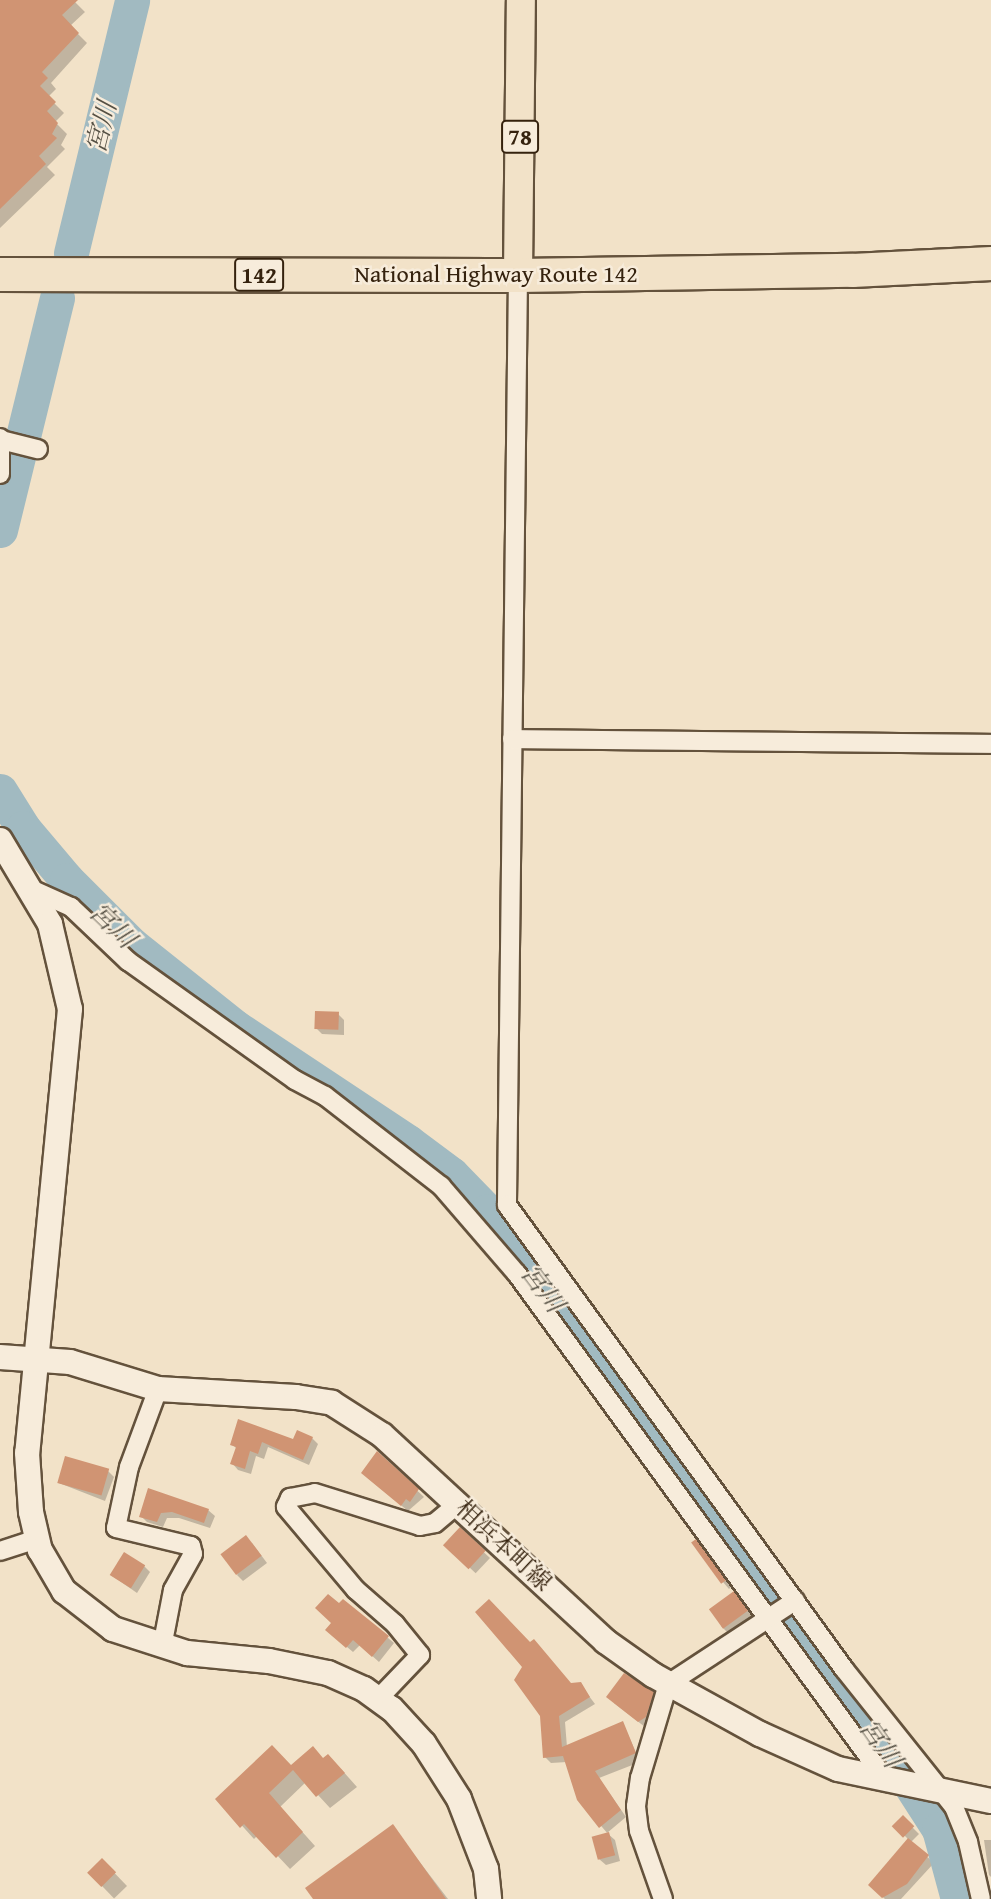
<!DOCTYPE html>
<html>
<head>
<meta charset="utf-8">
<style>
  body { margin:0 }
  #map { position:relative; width:991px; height:1899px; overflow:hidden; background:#f2e2c8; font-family:"Gentium Book Plus","Noto Serif JP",serif }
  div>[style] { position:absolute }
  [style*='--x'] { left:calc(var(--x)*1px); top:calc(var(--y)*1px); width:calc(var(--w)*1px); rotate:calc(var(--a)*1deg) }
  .shadow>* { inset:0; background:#0003; transform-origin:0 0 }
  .river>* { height:35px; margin:-17.5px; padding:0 17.5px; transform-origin:17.5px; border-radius:17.5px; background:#a1bac1 }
  .building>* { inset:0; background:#d09473; transform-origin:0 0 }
  .roads { filter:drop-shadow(2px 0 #64523c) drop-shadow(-2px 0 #64523c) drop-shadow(0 2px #64523c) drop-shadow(0 -2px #64523c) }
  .street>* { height:18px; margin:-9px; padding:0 9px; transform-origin:9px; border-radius:9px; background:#f7ecdb }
  .secondary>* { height:24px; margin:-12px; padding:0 12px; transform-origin:12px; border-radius:12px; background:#f7ecdb }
  .primary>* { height:28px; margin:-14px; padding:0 14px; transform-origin:14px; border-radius:14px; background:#f2e2c8 }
  .highway>* { height:33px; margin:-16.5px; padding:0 16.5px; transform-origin:16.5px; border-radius:16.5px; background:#f2e2c8 }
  span { translate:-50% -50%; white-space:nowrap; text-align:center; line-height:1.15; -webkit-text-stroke:5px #f7ecdb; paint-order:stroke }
  .shield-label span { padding:2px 5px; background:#f7ecdb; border:2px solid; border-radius:5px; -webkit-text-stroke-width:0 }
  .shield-label { font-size:23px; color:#35220e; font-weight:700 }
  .street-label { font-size:24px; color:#35220e }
  .water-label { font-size:26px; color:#555044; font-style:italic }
</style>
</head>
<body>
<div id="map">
  <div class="shadow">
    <div style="clip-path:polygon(0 0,73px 0,85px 12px,70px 26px,87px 43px,51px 83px,56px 89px,48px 97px,64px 113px,55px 122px,67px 134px,61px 145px,65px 149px,47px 167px,55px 175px,0 228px)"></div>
    <div style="clip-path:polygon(338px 1014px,344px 1020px,344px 1035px,322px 1034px,316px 1028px)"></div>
    <div style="clip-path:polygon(239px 1421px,294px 1442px,312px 1438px,318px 1444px,309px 1465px,268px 1447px,264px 1459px,256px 1456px,251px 1474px,238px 1470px,232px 1463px,237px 1449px,232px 1444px)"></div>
    <div style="clip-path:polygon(377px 1453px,424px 1497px,408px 1511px,369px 1479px)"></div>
    <div style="clip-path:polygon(108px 1471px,114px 1477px,105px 1501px,59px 1483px)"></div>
    <div style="clip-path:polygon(149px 1491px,208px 1510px,215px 1516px,210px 1528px,179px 1518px,167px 1518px,163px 1527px,147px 1522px,141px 1516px)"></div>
    <div style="left:460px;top:1530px;width:41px;height:21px;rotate:43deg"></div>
    <div style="clip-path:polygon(252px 1543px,267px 1563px,243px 1581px,237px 1575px)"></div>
    <div style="clip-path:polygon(702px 1547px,731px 1587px,729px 1589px,723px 1582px)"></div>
    <div style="clip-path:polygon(144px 1566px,150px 1572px,137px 1593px,111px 1575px)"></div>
    <div style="clip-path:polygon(740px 1599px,753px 1617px,727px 1632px,721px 1626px)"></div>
    <div style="clip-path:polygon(344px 1601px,394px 1643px,379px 1662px,360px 1645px,353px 1652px,334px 1636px,333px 1623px)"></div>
    <div style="clip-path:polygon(580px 1684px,595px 1704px,565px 1722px,567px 1747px,623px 1723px,640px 1762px,599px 1778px,626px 1817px,607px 1833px,615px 1840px,620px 1861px,606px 1865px,599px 1859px,608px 1834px,579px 1800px,567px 1762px,551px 1763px,545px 1757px,542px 1716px,572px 1685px)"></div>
    <div style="clip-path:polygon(653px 1694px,659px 1700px,652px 1723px,645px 1727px,614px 1703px)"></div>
    <div style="clip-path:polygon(291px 1767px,341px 1769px,357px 1787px,330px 1808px,306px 1782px,280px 1807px,315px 1846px,290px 1869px,258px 1835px,254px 1839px,218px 1799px)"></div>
    <div style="clip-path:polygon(903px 1818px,919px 1834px,911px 1842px,934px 1863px,901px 1899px,885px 1899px,870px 1885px,909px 1840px,895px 1826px)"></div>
    <div style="clip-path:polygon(392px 1826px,448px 1899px,316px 1899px)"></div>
    <div style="clip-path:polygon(984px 1840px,991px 1840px,991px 1877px,989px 1875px)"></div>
    <div style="left:102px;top:1860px;width:36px;height:18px;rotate:46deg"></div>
  </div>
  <div class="river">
    <div style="--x:71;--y:253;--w:260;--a:-76.4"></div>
    <div style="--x:0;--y:530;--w:239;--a:-76.2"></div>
    <div style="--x:0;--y:791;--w:44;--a:58.1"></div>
    <div style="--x:23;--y:828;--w:68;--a:49.8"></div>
    <div style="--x:67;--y:880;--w:92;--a:45"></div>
    <div style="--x:132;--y:945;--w:132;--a:38.5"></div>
    <div style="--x:235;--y:1027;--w:208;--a:33.6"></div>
    <div style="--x:408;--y:1142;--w:54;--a:36.7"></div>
    <div style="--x:451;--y:1174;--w:52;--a:45.8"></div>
    <div style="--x:487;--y:1211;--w:675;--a:53.37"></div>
    <div style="--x:890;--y:1753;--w:90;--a:57.2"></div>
    <div style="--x:939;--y:1829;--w:73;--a:74.8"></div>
  </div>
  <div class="building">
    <div style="clip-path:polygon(0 0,78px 0,62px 15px,79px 33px,42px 72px,48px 78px,40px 86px,56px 102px,47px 111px,58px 123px,52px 134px,57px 138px,39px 156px,46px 164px,0 209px)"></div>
    <div style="left:315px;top:1011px;width:24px;height:18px;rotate:2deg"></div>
    <div style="clip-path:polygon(238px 1419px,293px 1439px,297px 1430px,313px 1437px,303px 1460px,262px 1442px,258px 1454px,250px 1451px,245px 1469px,230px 1464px,236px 1447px,230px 1445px)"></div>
    <div style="clip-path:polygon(377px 1451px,419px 1489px,410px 1502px,406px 1499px,401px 1506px,361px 1473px)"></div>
    <div style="left:65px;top:1456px;width:46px;height:28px;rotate:16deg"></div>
    <div style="clip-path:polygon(148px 1488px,209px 1509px,204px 1523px,172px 1512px,161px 1513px,157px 1522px,139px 1517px)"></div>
    <div style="left:460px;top:1527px;width:35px;height:25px;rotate:43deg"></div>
    <div style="left:246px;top:1535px;width:26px;height:32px;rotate:53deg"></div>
    <div style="left:696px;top:1539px;width:51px;height:6px;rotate:54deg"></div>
    <div style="left:124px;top:1552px;width:25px;height:27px;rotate:32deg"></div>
    <div style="left:734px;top:1591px;width:24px;height:31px;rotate:54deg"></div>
    <div style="clip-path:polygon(328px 1594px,339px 1603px,343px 1599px,389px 1636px,372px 1657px,353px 1640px,346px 1648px,325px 1630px,331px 1623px,315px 1608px)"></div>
    <div style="clip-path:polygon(489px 1599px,530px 1642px,534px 1639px,571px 1683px,581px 1682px,590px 1697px,559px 1716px,562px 1747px,623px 1721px,636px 1753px,595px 1771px,621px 1810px,599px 1828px,577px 1800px,563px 1756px,543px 1758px,540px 1716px,514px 1680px,522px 1667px,475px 1612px)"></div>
    <div style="clip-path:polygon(624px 1673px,654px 1692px,646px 1717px,638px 1722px,606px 1697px)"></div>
    <div style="clip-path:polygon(272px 1745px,291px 1765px,313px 1746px,323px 1758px,328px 1754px,345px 1773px,316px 1797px,293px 1770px,269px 1793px,303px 1832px,276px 1858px,244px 1824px,240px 1828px,215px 1799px)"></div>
    <div style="left:903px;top:1815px;width:16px;height:16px;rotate:45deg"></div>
    <div style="clip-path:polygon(393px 1824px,446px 1899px,313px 1899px,305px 1888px)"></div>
    <div style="left:609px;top:1832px;width:24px;height:18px;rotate:75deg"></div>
    <div style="clip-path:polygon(908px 1838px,929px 1855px,907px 1884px,882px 1898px,868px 1885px)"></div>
    <div style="left:102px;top:1858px;width:20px;height:21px;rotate:45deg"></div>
  </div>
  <div class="roads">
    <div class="street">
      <div style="--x:518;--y:275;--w:930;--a:90.68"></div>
      <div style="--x:507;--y:1205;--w:573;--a:54.01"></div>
      <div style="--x:844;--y:1669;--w:176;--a:51.4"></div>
      <div style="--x:954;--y:1807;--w:38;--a:68"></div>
      <div style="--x:968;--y:1842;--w:58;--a:77.2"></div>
      <div style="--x:0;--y:438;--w:36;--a:90"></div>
      <div style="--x:1;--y:440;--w:38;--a:14"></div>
      <div style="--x:512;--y:739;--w:479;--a:0.6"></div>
      <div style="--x:33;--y:890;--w:42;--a:24.1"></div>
      <div style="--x:71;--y:907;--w:79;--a:43.5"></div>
      <div style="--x:128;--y:961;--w:205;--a:35.5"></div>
      <div style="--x:295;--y:1080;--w:34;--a:28"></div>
      <div style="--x:325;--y:1096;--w:147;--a:37.8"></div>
      <div style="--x:441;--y:1186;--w:116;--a:49.2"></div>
      <div style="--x:517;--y:1274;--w:628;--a:53.93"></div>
      <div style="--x:158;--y:1389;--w:83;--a:110.4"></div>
      <div style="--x:129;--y:1467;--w:62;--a:102"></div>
      <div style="--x:116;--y:1528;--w:77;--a:13.5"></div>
      <div style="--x:191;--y:1546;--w:8;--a:76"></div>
      <div style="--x:193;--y:1554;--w:41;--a:119.1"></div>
      <div style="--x:173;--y:1590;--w:58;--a:100.9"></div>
      <div style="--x:0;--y:1551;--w:39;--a:-18"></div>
      <div style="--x:378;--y:1699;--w:61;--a:-46.3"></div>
      <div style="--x:420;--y:1655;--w:40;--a:-129"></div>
      <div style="--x:395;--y:1624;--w:52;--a:-138.9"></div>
      <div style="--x:356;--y:1590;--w:109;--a:-130.1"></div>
      <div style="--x:286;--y:1507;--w:10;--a:-66"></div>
      <div style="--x:290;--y:1498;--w:25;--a:-11"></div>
      <div style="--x:315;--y:1493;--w:110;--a:17.4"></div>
      <div style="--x:420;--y:1526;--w:15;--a:-11"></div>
      <div style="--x:435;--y:1523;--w:31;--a:-40"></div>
      <div style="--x:663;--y:1899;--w:72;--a:-109.4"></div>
      <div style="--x:639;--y:1831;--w:25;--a:-97"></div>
      <div style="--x:636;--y:1806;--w:28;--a:-82"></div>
      <div style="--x:640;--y:1778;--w:98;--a:-73.4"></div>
      <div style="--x:668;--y:1684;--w:152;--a:-33.2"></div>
    </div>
    <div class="secondary">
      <div style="--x:0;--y:840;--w:98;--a:59.2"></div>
      <div style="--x:50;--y:924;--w:87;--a:76.8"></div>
      <div style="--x:70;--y:1009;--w:446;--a:95.5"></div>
      <div style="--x:27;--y:1453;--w:59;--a:86.1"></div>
      <div style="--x:31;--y:1512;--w:39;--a:77"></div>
      <div style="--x:40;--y:1550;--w:48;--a:59.7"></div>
      <div style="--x:64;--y:1591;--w:62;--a:37.8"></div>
      <div style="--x:113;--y:1629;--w:78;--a:18"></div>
      <div style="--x:187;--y:1653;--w:82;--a:5.6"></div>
      <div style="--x:269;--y:1661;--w:60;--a:11.5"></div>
      <div style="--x:328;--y:1673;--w:39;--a:24"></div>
      <div style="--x:364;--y:1689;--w:34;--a:36"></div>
      <div style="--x:392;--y:1709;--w:47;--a:47.6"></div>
      <div style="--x:424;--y:1744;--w:65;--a:57.5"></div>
      <div style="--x:459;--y:1799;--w:75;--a:68.9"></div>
      <div style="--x:486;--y:1869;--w:30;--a:84"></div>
      <div style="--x:0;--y:1357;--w:70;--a:4.1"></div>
      <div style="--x:70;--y:1362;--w:92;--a:17.1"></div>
      <div style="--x:158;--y:1389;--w:138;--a:3.3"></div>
      <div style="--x:296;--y:1397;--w:36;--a:9"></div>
      <div style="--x:332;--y:1403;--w:59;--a:32.6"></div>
      <div style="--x:382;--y:1435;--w:304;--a:42.7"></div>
      <div style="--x:605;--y:1641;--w:59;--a:35.3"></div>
      <div style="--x:653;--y:1675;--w:122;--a:28.9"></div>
      <div style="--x:760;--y:1734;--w:85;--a:24.2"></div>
      <div style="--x:838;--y:1769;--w:156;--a:11.8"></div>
    </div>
    <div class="primary">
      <div style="--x:518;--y:275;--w:275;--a:-89.4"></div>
    </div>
    <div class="highway">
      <div style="--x:0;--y:274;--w:518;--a:0.11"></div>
      <div style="--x:518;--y:275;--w:334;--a:-0.9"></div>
      <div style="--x:852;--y:270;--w:139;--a:-2.9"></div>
    </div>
  </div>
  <div class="shield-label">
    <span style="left:520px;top:137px">78</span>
    <span style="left:259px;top:275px">142</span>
  </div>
  <div class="street-label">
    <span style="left:496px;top:274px">National Highway Route 142</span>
    <span style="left:504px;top:1545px;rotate:43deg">相浜本町線</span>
  </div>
  <div class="water-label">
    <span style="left:101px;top:127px;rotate:-76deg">宮川</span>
    <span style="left:113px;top:925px;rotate:44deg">宮川</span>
    <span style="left:543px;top:1288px;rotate:53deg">宮川</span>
    <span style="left:881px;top:1743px;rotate:55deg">宮川</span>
  </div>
</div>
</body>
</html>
